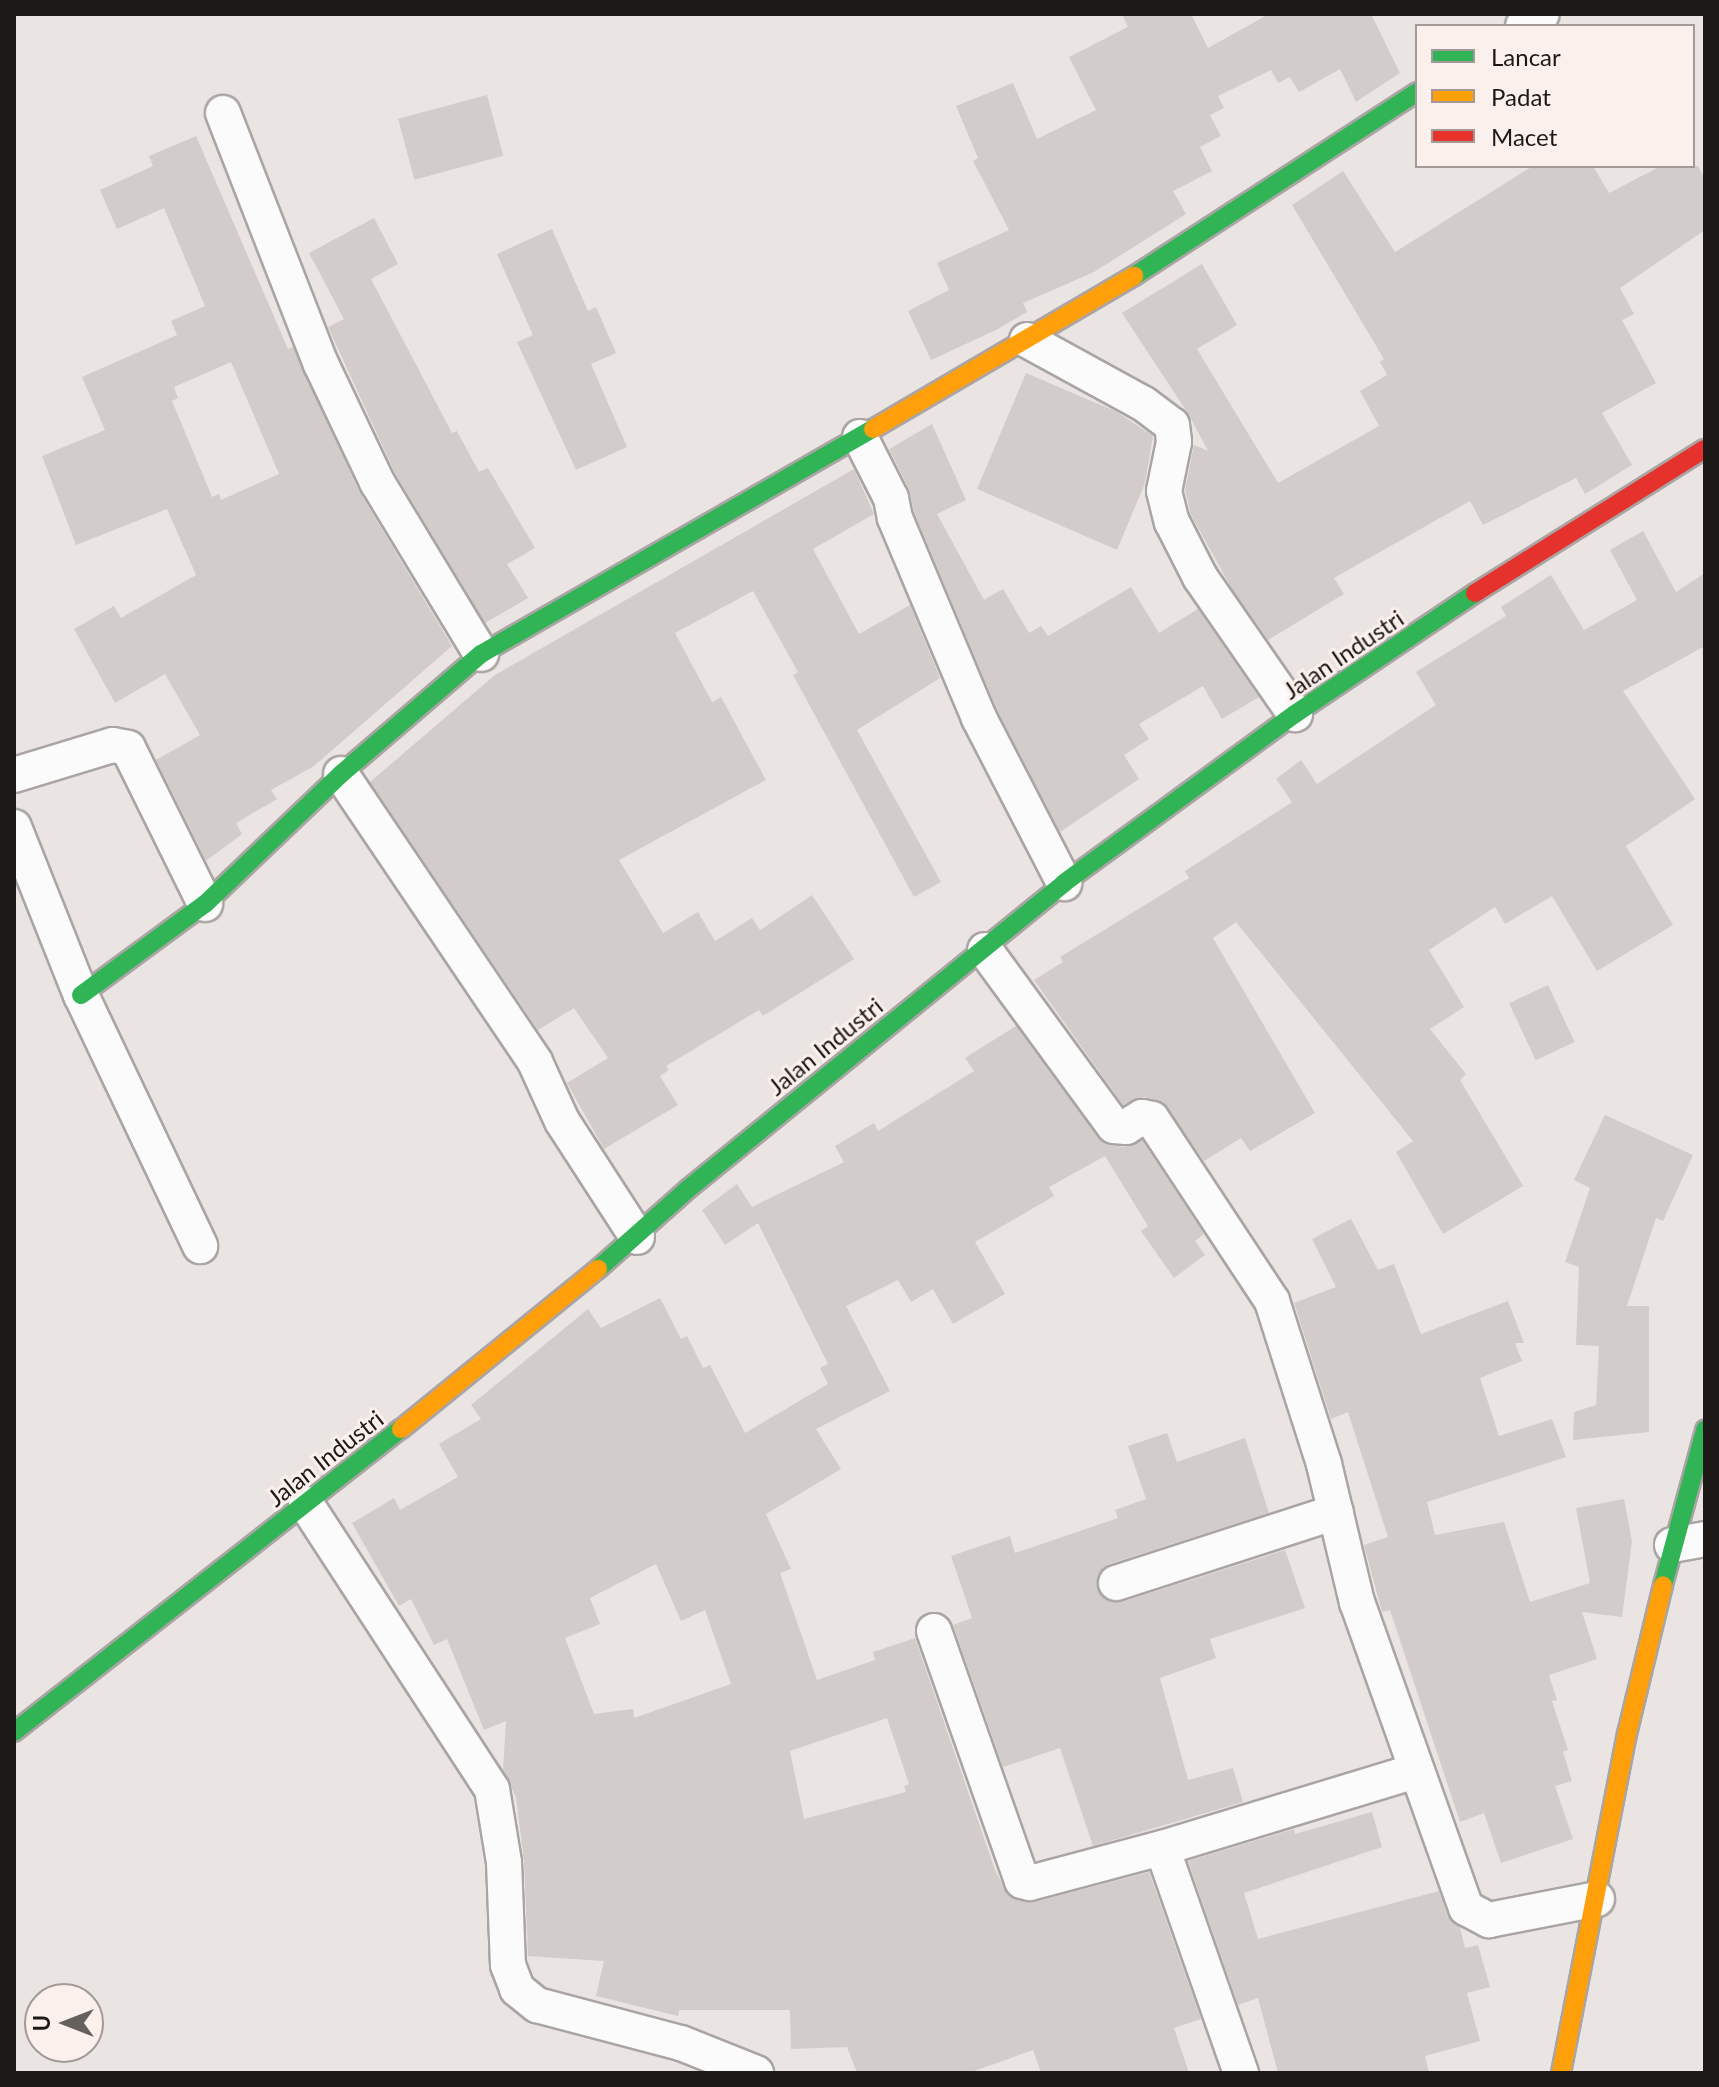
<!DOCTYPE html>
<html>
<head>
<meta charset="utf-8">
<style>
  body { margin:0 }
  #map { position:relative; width:1719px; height:2087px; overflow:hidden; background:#eae4e2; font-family:Lato,sans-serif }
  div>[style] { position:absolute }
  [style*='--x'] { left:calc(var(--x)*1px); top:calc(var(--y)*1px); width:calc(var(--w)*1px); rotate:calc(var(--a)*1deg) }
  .building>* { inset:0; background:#d2cdcb; transform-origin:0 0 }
  .roads { filter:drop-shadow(2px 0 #aaa5a4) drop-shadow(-2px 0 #aaa5a4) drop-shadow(0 2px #aaa5a4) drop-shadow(0 -2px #aaa5a4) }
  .street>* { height:34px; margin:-17px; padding:0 17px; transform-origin:17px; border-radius:17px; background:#fcfbfb }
  .fast>* { height:18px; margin:-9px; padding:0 9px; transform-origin:9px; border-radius:9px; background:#30b455 }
  .slow>* { height:18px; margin:-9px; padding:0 9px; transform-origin:9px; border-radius:9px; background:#ff9f0a }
  .jam>* { height:18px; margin:-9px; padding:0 9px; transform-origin:9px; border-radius:9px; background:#e5322d }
  span { translate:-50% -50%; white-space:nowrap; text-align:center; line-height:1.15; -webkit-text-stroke:6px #fbf0eb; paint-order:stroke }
  .street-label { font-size:24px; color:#1d1917 }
  .frame { position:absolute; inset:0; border:16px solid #1d1917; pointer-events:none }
  .legend { position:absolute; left:1415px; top:24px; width:280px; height:144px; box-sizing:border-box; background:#fbf0eb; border:2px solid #a29a96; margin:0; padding:10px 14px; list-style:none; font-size:24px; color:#1d1917 }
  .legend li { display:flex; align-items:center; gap:16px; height:40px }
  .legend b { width:40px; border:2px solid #a29a96 }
  .north { position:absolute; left:24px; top:1983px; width:80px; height:80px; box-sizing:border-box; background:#fbf0eb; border:2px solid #a29a96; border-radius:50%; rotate:270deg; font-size:22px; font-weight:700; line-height:32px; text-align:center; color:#1d1917 }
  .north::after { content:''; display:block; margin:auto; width:28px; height:36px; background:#65605e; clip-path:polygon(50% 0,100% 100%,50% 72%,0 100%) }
</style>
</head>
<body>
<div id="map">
  <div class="building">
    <div style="clip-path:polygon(1122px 14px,1191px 14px,1208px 48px,1269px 14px,1371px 14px,1400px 73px,1356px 102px,1340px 69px,1299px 92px,1290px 77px,1278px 83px,1271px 70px,1218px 96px,1224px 108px,1210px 115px,1221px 136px,1200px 147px,1212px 171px,1173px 191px,1186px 214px,1094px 272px,1023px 303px,1027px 312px,996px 330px,931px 360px,908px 311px,949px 290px,937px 263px,1009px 230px,973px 161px,978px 158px,956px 106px,1013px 83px,1037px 139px,1096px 110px,1069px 57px,1128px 27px)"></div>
    <div style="left:487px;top:95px;width:63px;height:92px;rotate:75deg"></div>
    <div style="clip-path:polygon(evenodd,196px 136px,288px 349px,293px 347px,359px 491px,452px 646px,314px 766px,271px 790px,277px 799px,236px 823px,242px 834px,206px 861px,156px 760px,200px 735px,165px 674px,115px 703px,74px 629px,114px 606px,121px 618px,196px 575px,167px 509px,76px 545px,42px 456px,105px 430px,82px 377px,177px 335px,171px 321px,205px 306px,164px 208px,117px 229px,100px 190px,153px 166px,149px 156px,196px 136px,231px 362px,279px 474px,221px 500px,219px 494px,212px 497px,172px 401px,178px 398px,174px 387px,231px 362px)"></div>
    <div style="clip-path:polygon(1533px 166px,1593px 166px,1609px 193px,1661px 166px,1698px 166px,1705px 180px,1705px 230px,1620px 288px,1634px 314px,1622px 320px,1656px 383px,1602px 413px,1632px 465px,1585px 494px,1576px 478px,1483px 525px,1470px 501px,1334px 578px,1344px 594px,1268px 640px,1232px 589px,1191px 515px,1185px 490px,1194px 445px,1208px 451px,1189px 415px,1122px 313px,1202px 264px,1237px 325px,1197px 349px,1278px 483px,1379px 426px,1360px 391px,1387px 375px,1380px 362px,1384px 359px,1292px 205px,1343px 171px,1395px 252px)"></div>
    <div style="clip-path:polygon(374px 218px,398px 264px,371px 279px,452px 433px,457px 431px,479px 472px,488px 468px,535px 548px,507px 564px,528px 598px,485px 623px,395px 473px,328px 327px,344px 319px,309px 253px)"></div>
    <div style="clip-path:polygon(552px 229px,588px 311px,596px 307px,616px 353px,591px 364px,627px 447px,576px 470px,517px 342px,533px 335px,497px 254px)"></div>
    <div style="clip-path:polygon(1026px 373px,1117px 412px,1153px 436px,1145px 483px,1117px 550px,977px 489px)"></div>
    <div style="clip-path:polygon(932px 424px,966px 500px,937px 514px,984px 600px,1003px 589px,1029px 633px,1041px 626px,1048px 636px,1131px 587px,1159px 633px,1198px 609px,1259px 697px,1222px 719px,1203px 686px,1139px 724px,1149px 739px,1124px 755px,1139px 779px,1060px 832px,997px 710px,914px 512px,909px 489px,889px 449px)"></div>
    <div style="clip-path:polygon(854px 469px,874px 514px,813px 549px,859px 634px,910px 605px,940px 678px,857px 730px,941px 882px,914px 897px,793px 675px,798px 672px,753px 591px,675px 633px,712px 702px,721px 697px,766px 780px,619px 860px,663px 933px,698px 912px,715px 941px,752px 918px,760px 930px,812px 895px,854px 959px,763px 1016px,759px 1010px,666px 1066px,669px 1070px,660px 1076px,678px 1105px,604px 1149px,567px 1083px,608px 1058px,574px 1008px,538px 1030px,370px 782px,495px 675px)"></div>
    <div style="clip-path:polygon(1643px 531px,1676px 592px,1705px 573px,1705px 646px,1623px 691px,1695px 799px,1626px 846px,1673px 925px,1597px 971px,1552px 896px,1505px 924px,1495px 907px,1429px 950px,1464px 1007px,1430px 1029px,1466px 1074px,1460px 1080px,1523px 1186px,1443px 1234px,1396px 1152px,1413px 1141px,1236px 922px,1213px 938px,1315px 1113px,1250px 1151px,1241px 1138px,1204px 1161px,1164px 1103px,1145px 1097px,1123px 1105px,1034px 980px,1063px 962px,1060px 957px,1189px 878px,1185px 871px,1292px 802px,1276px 779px,1301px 760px,1317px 784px,1436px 705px,1416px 672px,1506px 616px,1501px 607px,1551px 575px,1584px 630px,1637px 600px,1610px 550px)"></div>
    <div style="left:1548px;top:985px;width:63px;height:43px;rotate:65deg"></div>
    <div style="clip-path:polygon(evenodd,1016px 1026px,1098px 1138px,1105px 1144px,1124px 1147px,1142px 1140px,1204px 1234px,1195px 1241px,1205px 1255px,1174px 1278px,1141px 1231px,1148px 1226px,1105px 1156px,1049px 1187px,1054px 1196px,975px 1242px,1005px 1294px,953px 1324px,933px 1289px,911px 1302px,898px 1280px,846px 1306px,890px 1391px,816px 1429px,841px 1469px,766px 1514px,791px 1569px,780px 1573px,817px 1680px,875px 1660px,873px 1652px,915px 1638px,995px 1870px,1008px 1895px,1035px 1902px,1149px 1872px,1201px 2019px,1174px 2028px,1189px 2073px,1041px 2073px,1033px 2050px,969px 2073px,857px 2073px,847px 2047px,791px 2049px,790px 2010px,679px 2010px,678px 2016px,596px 1996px,604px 1961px,528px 1956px,524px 1861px,516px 1797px,503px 1770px,506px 1721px,484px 1730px,447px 1639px,434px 1645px,411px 1599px,399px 1606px,352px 1523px,394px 1498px,400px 1510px,458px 1477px,439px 1444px,481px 1419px,471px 1405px,588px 1309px,601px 1328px,660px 1298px,681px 1339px,687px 1336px,703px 1368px,710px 1365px,745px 1433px,828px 1384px,820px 1368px,828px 1364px,758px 1223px,725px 1245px,702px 1210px,737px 1184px,752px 1207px,844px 1162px,835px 1146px,874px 1123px,878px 1131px,974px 1071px,965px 1058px,1016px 1026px,656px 1564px,681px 1621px,705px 1610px,731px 1684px,634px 1718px,633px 1709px,594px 1714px,565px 1638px,600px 1624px,590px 1598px,656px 1564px,1016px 1026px,887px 1718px,909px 1784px,904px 1786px,906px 1792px,804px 1819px,790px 1751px,887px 1718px)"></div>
    <div style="clip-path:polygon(1605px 1115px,1693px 1155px,1663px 1221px,1656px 1218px,1627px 1306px,1649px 1306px,1649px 1432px,1573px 1440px,1574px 1412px,1596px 1405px,1599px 1346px,1576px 1345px,1579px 1267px,1565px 1262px,1590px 1188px,1574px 1180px)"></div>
    <div style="clip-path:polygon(1351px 1219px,1378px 1270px,1394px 1264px,1421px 1334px,1508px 1301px,1524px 1343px,1515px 1343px,1522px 1361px,1480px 1378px,1499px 1436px,1552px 1419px,1566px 1457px,1427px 1502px,1435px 1535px,1504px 1522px,1530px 1602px,1590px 1583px,1576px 1508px,1624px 1499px,1632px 1541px,1622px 1617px,1582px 1612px,1597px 1659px,1549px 1675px,1557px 1700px,1552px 1701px,1568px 1750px,1563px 1752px,1572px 1781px,1555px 1786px,1573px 1839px,1501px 1863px,1484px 1813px,1460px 1822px,1390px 1610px,1382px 1612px,1364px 1545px,1388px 1537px,1348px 1412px,1331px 1419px,1294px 1303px,1336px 1287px,1312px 1239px)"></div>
    <div style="clip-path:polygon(1167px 1433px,1177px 1462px,1245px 1438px,1269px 1513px,1109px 1564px,1097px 1578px,1102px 1597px,1111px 1602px,1122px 1602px,1285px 1550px,1305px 1608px,1210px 1639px,1216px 1658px,1160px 1678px,1188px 1780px,1233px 1768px,1243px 1802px,1093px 1846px,1060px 1748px,1003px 1767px,953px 1625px,972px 1618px,951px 1556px,1010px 1536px,1015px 1553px,1118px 1518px,1115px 1510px,1146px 1499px,1128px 1446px)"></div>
    <div style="clip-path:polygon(1372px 1812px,1382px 1847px,1244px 1893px,1258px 1939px,1439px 1891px,1447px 1915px,1460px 1927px,1465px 1948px,1478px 1945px,1490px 1987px,1467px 1993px,1480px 2041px,1425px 2056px,1429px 2073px,1278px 2073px,1258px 1998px,1238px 2005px,1188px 1861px,1294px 1829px,1295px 1834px)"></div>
  </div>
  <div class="roads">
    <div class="street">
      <div style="--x:1523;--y:26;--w:22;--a:-32"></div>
      <div style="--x:223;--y:113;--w:269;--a:68.7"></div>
      <div style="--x:321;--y:364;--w:131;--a:64.6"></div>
      <div style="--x:377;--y:482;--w:201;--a:58.8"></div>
      <div style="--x:1027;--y:340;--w:133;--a:28.7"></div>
      <div style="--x:1144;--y:404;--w:35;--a:37"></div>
      <div style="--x:1172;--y:425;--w:17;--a:83"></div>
      <div style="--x:1174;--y:442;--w:50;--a:101.5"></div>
      <div style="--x:1164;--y:491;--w:32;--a:76"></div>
      <div style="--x:1172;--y:522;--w:62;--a:63"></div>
      <div style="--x:1200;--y:577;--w:167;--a:55.3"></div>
      <div style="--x:860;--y:437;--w:68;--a:63.1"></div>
      <div style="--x:891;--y:498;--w:20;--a:79"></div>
      <div style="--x:895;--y:518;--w:217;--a:67.2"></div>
      <div style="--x:979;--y:718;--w:186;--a:62.7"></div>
      <div style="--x:341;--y:774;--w:347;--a:56"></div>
      <div style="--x:535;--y:1062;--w:65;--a:65.4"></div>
      <div style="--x:562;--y:1121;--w:138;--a:57.1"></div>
      <div style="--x:14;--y:775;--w:103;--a:-16.9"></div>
      <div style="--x:113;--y:745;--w:15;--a:11"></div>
      <div style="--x:128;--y:748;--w:174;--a:63.7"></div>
      <div style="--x:14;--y:827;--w:181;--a:68.3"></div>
      <div style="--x:81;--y:995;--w:278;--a:64.6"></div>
      <div style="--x:985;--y:950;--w:218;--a:53.8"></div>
      <div style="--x:1114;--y:1126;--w:12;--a:5"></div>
      <div style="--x:1126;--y:1127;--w:19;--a:-32"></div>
      <div style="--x:1142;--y:1117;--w:10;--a:11"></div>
      <div style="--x:1152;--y:1119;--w:218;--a:56.6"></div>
      <div style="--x:1272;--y:1301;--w:171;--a:72.3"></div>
      <div style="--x:1324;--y:1464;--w:142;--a:76.6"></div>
      <div style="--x:1357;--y:1602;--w:325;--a:70.4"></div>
      <div style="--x:1466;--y:1908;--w:26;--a:28"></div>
      <div style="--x:1489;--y:1920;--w:110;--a:-11"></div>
      <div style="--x:306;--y:1504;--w:340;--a:56.9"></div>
      <div style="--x:492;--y:1789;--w:74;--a:80.7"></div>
      <div style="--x:504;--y:1862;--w:103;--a:87.8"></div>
      <div style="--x:508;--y:1965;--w:26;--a:69"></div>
      <div style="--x:517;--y:1989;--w:26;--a:39"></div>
      <div style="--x:537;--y:2005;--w:149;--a:14.8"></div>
      <div style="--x:681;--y:2043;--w:81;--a:21.8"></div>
      <div style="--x:1672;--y:1545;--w:34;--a:-10"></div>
      <div style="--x:1116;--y:1583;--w:231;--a:-17.9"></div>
      <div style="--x:934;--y:1631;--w:265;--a:70.6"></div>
      <div style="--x:1022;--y:1881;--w:8;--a:14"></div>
      <div style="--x:1030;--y:1883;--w:137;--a:-14.9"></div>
      <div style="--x:1241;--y:2073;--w:238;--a:-109.3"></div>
      <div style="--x:1162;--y:1848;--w:265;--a:-16.9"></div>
    </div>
    <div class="fast">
      <div style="--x:1134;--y:276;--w:338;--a:-33"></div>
      <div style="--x:81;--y:995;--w:154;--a:-36.3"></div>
      <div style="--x:205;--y:904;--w:188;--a:-43.7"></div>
      <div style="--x:341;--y:774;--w:184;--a:-40.6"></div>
      <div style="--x:481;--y:654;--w:452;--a:-29.9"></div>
      <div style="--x:598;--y:1269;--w:120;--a:-41.6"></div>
      <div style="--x:688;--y:1189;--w:485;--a:-39.1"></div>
      <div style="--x:1064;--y:883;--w:286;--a:-36.2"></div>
      <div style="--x:1295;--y:714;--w:217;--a:-33.9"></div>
      <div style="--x:1663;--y:1585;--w:161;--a:-74.8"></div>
      <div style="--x:14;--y:1732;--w:492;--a:-38.1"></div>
    </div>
    <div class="slow">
      <div style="--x:873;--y:429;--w:303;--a:-30.4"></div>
      <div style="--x:401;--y:1429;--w:254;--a:-39.1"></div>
      <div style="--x:1561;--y:2073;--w:345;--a:-79"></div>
      <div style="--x:1627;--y:1734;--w:153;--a:-76.4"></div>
    </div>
    <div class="jam">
      <div style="--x:1475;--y:593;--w:271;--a:-32.1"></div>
    </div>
  </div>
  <div class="street-label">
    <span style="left:1343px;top:654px;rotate:-34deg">Jalan Industri</span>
    <span style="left:825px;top:1046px;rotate:-39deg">Jalan Industri</span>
    <span style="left:325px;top:1458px;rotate:-38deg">Jalan Industri</span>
  </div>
  <div class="frame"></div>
  <ul class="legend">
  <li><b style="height:10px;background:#30b455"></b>Lancar</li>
  <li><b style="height:10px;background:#ff9f0a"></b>Padat</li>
  <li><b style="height:10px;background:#e5322d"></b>Macet</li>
  </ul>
  <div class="north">U</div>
</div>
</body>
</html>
